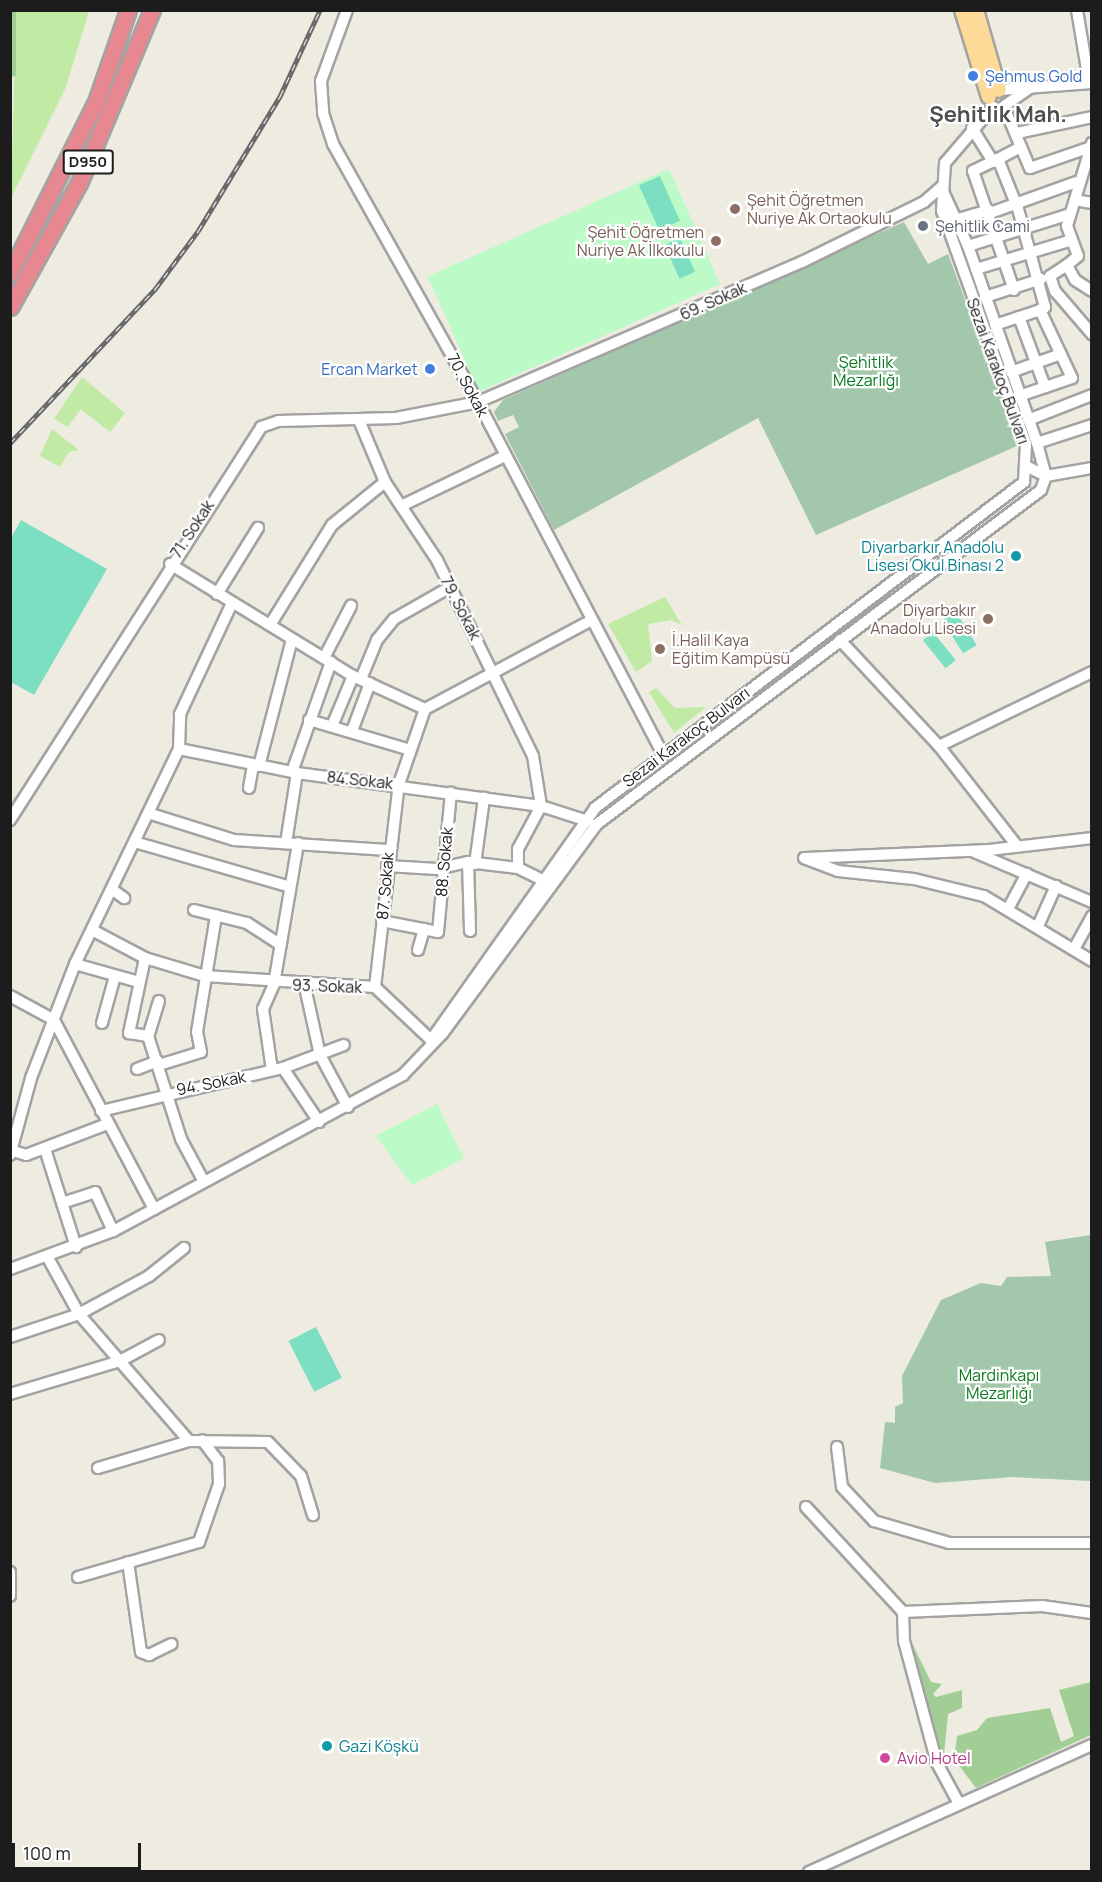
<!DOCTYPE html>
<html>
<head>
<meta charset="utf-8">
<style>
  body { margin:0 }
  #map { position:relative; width:1102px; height:1882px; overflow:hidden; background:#eeebe1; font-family:Manrope,sans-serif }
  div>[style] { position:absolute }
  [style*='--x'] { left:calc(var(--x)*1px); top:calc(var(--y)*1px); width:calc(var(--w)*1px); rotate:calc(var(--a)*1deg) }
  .grass>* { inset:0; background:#c1eaa5 }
  .forest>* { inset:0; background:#a1ce95 }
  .cemetery>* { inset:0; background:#a2c7ab }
  .park>* { inset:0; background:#bcfac7; transform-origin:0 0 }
  .pitch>* { inset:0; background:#7ddfc2; transform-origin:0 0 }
  .roads { filter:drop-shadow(2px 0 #a3a3a3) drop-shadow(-2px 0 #a3a3a3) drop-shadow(0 2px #a3a3a3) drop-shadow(0 -2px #a3a3a3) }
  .minor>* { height:10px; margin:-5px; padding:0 5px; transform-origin:5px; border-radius:5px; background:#fff }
  .major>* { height:14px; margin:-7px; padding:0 7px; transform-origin:7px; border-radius:7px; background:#fdda97 }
  .highway>* { height:15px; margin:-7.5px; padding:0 7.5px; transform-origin:7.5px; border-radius:7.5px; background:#e78790 }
  .rail>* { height:4.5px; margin-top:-2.25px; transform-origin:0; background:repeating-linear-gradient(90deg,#fff 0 7px,#6a6a6a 0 14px); box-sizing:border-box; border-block:2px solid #6a6a6a }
  .dots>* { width:16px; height:16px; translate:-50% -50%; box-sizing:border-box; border:3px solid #fff; border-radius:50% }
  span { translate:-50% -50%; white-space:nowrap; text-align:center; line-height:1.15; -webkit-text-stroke:4.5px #fff; paint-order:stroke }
  .shield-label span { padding:2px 4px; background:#fff; border:2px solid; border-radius:4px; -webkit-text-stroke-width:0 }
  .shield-label { font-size:15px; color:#1c1c1c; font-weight:700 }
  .shop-label { font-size:16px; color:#366cbe }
  .left { translate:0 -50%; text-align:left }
  .right { translate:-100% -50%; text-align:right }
  .education-label { font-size:16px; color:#785e54 }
  .worship-label { font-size:16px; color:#5b616d }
  .street-label { font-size:16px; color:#1c1c1c }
  .park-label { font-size:16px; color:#097b1d }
  .culture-label { font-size:16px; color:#0d838f }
  .hotel-label { font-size:16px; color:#b23c85 }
  .district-label { font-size:22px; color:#4f4f4f; font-weight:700 }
  .frame { position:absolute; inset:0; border:12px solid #1c1c1c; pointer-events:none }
  .scale { position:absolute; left:12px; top:1843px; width:129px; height:27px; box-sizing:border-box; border:3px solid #1c1c1c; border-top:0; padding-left:8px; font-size:18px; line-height:21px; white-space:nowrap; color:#1c1c1c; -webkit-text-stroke:4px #fff; paint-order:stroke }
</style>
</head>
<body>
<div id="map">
  <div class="grass">
    <div style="clip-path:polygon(16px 11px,89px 11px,66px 87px,11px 198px)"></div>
    <div style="clip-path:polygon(82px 377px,125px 413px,110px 432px,81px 409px,68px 427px,54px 419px)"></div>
    <div style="clip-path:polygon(52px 429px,79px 450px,69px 452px,60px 467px,40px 456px)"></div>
    <div style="clip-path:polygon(665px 597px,682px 625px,671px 620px,648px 624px,652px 661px,636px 672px,608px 624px)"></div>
    <div style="clip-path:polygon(656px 688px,675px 708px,706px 707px,674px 733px,649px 692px)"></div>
  </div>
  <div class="forest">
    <div style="clip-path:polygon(10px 11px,16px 11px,16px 76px,11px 77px)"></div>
    <div style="clip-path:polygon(911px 1641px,931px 1682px,942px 1684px,933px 1694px,936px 1697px,962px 1690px,962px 1708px,948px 1714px,943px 1765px)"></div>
    <div style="clip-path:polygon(1091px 1682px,1091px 1735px,976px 1788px,954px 1759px,957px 1736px,977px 1730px,987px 1718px,1050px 1708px,1061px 1742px,1074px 1736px,1059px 1690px)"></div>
  </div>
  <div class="cemetery">
    <div style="clip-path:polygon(904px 222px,928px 264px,948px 254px,1019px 445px,816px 535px,758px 418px,554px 530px,505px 434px,519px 427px,513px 415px,498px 421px,494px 412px,503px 400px)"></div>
    <div style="clip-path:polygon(1091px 1235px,1091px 1481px,1013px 1477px,935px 1483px,880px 1468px,885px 1422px,895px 1423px,895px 1407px,903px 1403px,902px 1376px,941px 1300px,981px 1283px,1001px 1286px,1007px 1277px,1051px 1276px,1045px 1242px)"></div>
  </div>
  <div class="park">
    <div style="left:669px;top:169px;width:126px;height:264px;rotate:66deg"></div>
    <div style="clip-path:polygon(437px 1104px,464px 1158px,412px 1185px,376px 1136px)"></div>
  </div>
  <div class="pitch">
    <div style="left:660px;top:176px;width:49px;height:23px;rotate:66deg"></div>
    <div style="left:680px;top:238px;width:37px;height:17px;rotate:66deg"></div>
    <div style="clip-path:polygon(21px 520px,107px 569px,34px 695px,11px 682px,11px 538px)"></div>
    <div style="left:956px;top:612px;width:39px;height:16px;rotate:58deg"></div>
    <div style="left:933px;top:632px;width:36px;height:13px;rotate:51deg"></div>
    <div style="left:316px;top:1327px;width:57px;height:31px;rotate:63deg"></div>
  </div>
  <div class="roads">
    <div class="minor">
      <div style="--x:347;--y:10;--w:76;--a:110.1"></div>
      <div style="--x:321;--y:81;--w:32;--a:86"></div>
      <div style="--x:323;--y:113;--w:33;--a:72"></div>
      <div style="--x:333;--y:144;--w:296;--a:60.7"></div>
      <div style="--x:478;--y:402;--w:398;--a:62.3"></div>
      <div style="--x:1077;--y:10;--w:73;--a:80.5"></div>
      <div style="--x:999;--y:90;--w:93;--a:-4.3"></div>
      <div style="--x:1004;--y:106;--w:33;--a:-35"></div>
      <div style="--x:972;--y:128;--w:40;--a:58"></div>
      <div style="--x:1017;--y:133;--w:77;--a:-12"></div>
      <div style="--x:1092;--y:143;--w:87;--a:106.8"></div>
      <div style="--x:1067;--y:226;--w:32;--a:70"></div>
      <div style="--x:1078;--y:256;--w:14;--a:141"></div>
      <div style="--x:1067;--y:265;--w:17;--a:62"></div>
      <div style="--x:1075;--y:280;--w:20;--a:33"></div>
      <div style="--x:1021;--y:147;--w:23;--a:67"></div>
      <div style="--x:1030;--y:168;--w:61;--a:-19"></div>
      <div style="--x:998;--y:159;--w:26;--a:-28"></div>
      <div style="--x:1021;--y:147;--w:43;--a:-113"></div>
      <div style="--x:1075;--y:200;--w:17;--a:10"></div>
      <div style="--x:990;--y:213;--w:91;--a:-19.8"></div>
      <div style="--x:958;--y:219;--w:32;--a:-16"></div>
      <div style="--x:968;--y:246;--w:107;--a:-17.4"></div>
      <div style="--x:1067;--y:265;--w:20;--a:147"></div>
      <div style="--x:1050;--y:276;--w:16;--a:72"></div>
      <div style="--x:1055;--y:291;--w:57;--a:49.3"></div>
      <div style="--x:976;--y:269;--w:100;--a:-16.8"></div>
      <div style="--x:1014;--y:290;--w:126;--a:-109"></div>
      <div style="--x:973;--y:171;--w:28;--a:-26"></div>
      <div style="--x:998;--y:159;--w:54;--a:68.2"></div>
      <div style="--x:1018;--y:209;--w:102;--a:74.6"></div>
      <div style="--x:1045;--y:307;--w:6;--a:149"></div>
      <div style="--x:985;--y:297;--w:59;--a:-17.8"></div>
      <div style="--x:1019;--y:317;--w:75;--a:69.6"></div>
      <div style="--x:995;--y:325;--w:47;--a:-18.4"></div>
      <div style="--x:1040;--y:310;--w:75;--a:64.8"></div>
      <div style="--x:1072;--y:378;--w:56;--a:161.2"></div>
      <div style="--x:1011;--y:372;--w:53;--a:-19.8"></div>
      <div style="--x:359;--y:420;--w:67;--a:67.2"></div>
      <div style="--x:385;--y:482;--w:94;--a:56.3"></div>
      <div style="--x:437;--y:560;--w:218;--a:63.9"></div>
      <div style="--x:533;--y:756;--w:51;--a:80.9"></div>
      <div style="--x:541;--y:806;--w:49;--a:118.1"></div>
      <div style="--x:518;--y:849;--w:19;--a:90"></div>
      <div style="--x:1028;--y:420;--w:69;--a:-21.3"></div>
      <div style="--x:1037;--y:443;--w:58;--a:-18.1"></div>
      <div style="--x:1028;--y:467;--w:20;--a:27"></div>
      <div style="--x:1046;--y:476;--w:47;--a:-9.9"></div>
      <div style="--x:401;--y:506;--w:115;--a:-25.7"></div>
      <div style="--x:170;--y:564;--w:215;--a:31.5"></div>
      <div style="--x:353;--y:676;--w:79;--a:24.6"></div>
      <div style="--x:217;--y:594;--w:78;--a:-58.2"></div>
      <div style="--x:270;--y:625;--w:118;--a:-58.2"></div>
      <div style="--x:332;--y:525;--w:68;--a:-39.1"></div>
      <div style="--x:840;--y:640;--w:145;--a:47"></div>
      <div style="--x:939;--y:746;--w:127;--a:52"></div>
      <div style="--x:324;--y:658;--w:59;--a:-62.6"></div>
      <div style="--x:361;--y:679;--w:42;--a:-67.7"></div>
      <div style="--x:377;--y:640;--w:27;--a:-51"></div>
      <div style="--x:394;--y:619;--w:64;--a:-29.7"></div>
      <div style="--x:309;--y:720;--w:105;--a:16.5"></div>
      <div style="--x:332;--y:726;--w:54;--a:-67.2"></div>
      <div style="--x:352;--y:731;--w:51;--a:-69.4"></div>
      <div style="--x:939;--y:746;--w:170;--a:-25.8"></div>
      <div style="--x:179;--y:749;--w:120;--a:11.5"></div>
      <div style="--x:297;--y:773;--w:246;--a:7.7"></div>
      <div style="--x:541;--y:806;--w:49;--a:17.7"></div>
      <div style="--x:259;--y:766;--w:131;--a:-75.4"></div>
      <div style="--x:292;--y:772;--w:117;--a:-70.5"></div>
      <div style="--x:249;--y:788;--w:23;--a:-80"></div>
      <div style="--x:151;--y:814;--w:87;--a:17.4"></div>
      <div style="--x:234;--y:840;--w:154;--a:3.7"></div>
      <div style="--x:10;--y:820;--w:466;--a:-57.4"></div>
      <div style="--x:261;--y:427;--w:18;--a:-19"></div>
      <div style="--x:278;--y:421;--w:118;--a:-1.5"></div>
      <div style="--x:396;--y:418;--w:84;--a:-11"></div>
      <div style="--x:478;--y:402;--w:353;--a:-23.4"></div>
      <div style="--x:802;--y:262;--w:136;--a:-26.2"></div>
      <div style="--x:924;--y:202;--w:23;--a:-41"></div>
      <div style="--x:941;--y:187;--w:65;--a:65.4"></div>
      <div style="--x:968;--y:246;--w:209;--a:70.7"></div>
      <div style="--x:1037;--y:443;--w:34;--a:75"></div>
      <div style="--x:1046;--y:476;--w:15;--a:110"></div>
      <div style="--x:1041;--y:490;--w:556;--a:143.05"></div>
      <div style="--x:597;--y:824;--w:261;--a:126.4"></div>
      <div style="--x:442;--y:1034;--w:57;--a:133.6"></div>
      <div style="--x:403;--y:1075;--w:329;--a:151.7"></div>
      <div style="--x:113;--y:1231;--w:110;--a:159.7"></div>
      <div style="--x:138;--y:843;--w:158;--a:16.1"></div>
      <div style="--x:286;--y:843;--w:71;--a:-81.1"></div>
      <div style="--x:974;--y:852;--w:128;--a:23"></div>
      <div style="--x:804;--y:858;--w:36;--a:21"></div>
      <div style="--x:838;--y:871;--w:76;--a:6"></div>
      <div style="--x:914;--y:879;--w:72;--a:13.7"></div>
      <div style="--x:984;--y:896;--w:126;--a:31"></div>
      <div style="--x:805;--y:858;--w:184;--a:-2.5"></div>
      <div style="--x:989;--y:850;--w:104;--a:-6.6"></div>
      <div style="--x:468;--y:862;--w:69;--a:88.3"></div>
      <div style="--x:475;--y:864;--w:67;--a:-82.2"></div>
      <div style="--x:387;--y:866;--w:50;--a:3.4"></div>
      <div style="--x:437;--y:869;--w:32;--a:-13"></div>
      <div style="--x:468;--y:862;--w:50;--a:6.8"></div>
      <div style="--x:518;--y:868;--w:25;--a:26"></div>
      <div style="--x:113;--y:890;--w:14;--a:36"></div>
      <div style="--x:1008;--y:909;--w:40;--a:-62"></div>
      <div style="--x:194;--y:910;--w:55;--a:13.8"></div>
      <div style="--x:247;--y:923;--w:40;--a:32.9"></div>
      <div style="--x:382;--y:921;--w:57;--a:11.1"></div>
      <div style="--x:438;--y:932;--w:140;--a:-84.7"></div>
      <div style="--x:1038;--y:926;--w:44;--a:-65.8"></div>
      <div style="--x:92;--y:930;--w:60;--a:27.8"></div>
      <div style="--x:145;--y:958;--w:63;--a:16.7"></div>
      <div style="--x:205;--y:976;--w:170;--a:3.7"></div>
      <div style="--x:375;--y:987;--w:77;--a:43.4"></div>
      <div style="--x:1074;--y:949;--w:38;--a:-61"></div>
      <div style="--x:418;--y:950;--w:22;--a:-74"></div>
      <div style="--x:145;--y:958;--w:77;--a:102"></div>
      <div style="--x:129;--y:1033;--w:19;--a:9"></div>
      <div style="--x:75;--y:964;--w:66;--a:15.7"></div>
      <div style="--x:305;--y:987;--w:70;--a:77.6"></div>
      <div style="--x:320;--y:1055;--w:59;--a:61.7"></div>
      <div style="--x:375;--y:987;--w:204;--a:-83.3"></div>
      <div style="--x:399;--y:784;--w:79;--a:-70.9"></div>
      <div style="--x:425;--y:709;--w:187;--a:-28.1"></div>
      <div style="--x:10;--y:996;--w:50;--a:28.6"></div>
      <div style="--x:54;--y:1020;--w:214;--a:62.1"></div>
      <div style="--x:159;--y:1001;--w:37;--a:107"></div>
      <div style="--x:148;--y:1036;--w:108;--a:72.2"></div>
      <div style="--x:181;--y:1139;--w:47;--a:61.8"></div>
      <div style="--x:102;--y:1023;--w:49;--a:-74.5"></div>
      <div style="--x:431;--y:1040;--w:284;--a:-54.7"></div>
      <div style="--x:595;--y:808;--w:539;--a:-37.23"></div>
      <div style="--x:1024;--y:482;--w:38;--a:-87"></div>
      <div style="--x:1026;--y:444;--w:248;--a:-109.8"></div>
      <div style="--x:942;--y:211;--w:48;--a:-86.4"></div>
      <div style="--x:945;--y:163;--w:74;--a:-49.4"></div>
      <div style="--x:159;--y:1065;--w:44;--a:-17.2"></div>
      <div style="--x:201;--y:1052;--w:20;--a:-101"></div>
      <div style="--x:197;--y:1032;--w:118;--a:-80.7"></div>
      <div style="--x:283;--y:1068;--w:65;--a:56.3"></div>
      <div style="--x:137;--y:1069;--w:22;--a:-21"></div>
      <div style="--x:272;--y:1070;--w:62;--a:-98.4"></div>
      <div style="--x:263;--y:1009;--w:27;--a:-66"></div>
      <div style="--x:274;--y:984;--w:143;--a:-80.3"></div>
      <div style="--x:101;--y:1111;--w:187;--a:-13.3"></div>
      <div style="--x:283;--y:1068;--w:65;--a:-20.7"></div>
      <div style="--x:45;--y:1149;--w:103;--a:72.4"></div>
      <div style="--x:10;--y:1150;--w:17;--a:17"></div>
      <div style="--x:26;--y:1155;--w:87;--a:-20.9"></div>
      <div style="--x:10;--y:1155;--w:80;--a:-74.7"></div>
      <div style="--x:31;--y:1078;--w:122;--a:-68.9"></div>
      <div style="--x:75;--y:964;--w:239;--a:-64.2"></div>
      <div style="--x:179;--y:749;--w:35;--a:-88"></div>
      <div style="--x:180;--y:714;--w:123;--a:-64.9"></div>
      <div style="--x:62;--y:1203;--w:35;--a:-18"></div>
      <div style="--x:95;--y:1192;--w:43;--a:65.2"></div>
      <div style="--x:48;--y:1258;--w:64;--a:61"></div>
      <div style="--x:79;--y:1314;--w:168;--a:49.1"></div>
      <div style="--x:10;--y:1337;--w:73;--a:-18.4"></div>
      <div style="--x:79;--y:1314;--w:80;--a:-28.5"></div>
      <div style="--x:149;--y:1276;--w:45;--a:-38.7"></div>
      <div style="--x:10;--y:1394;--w:115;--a:-16.7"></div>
      <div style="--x:120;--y:1361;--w:44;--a:-28.3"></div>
      <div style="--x:837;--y:1447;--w:40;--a:82.9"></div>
      <div style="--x:842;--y:1487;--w:47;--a:46.7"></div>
      <div style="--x:874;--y:1521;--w:78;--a:16.3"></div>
      <div style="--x:949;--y:1543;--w:143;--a:0"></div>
      <div style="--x:98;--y:1468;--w:95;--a:-16.5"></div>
      <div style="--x:189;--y:1441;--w:79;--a:0.7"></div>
      <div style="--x:268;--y:1442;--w:47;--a:45.9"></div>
      <div style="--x:301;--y:1476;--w:41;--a:72.9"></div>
      <div style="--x:806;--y:1507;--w:143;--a:47.3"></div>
      <div style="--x:903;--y:1612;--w:29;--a:88"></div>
      <div style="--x:904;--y:1641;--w:126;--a:74.9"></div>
      <div style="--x:937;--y:1763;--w:44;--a:61.7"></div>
      <div style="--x:128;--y:1562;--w:91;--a:81.8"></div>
      <div style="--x:141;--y:1652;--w:9;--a:21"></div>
      <div style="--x:149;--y:1655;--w:25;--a:-26"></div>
      <div style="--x:10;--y:1572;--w:24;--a:90"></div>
      <div style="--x:78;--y:1577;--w:126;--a:-16.1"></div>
      <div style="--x:199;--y:1542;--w:61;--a:-71"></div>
      <div style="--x:219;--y:1484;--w:23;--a:-92"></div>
      <div style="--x:218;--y:1461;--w:26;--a:-127"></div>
      <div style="--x:903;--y:1612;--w:139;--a:-2.5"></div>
      <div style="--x:1042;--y:1606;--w:50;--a:8"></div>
      <div style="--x:809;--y:1872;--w:310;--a:-24.2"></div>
    </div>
    <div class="major">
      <div style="--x:962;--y:10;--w:91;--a:72.8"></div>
      <div style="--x:976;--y:10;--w:83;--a:74"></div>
    </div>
    <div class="highway">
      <div style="--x:10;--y:273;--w:191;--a:-63.3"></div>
      <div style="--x:96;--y:102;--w:97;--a:-70.8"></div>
      <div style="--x:10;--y:307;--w:144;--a:-60.9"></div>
      <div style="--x:80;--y:181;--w:186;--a:-67.2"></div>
    </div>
  </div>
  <div class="rail">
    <div style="--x:10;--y:443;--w:212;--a:-46.7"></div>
    <div style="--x:155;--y:289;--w:72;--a:-53.4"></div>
    <div style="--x:198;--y:231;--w:158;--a:-58.7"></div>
    <div style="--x:280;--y:96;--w:95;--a:-65.1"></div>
  </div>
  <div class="dots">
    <div style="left:973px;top:76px;background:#3f7fe0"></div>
    <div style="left:735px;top:209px;background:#8d6e63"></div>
    <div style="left:923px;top:226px;background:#6b7280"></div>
    <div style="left:716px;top:241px;background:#8d6e63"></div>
    <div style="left:430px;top:369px;background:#3f7fe0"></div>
    <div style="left:1016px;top:556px;background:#0f9aa8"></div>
    <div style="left:988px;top:619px;background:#8d6e63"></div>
    <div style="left:660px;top:649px;background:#8d6e63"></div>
    <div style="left:327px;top:1746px;background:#0f9aa8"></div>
    <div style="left:885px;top:1758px;background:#d1479c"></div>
  </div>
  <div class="shield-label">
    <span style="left:88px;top:162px">D950</span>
  </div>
  <div class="shop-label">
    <span class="left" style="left:985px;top:76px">Şehmus Gold</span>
    <span class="right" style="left:418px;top:369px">Ercan Market</span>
  </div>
  <div class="education-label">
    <span class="left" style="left:747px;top:209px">Şehit Öğretmen<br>Nuriye Ak Ortaokulu</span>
    <span class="right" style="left:704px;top:241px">Şehit Öğretmen<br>Nuriye Ak İlkokulu</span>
    <span class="right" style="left:976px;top:619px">Diyarbakır<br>Anadolu Lisesi</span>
    <span class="left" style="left:672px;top:649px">İ.Halil Kaya<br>Eğitim Kampüsü</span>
  </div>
  <div class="worship-label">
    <span class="left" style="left:935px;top:226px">Şehitlik Cami</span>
  </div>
  <div class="street-label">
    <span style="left:713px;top:301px;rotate:-24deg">69. Sokak</span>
    <span style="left:998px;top:371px;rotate:70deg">Sezai Karakoç Bulvarı</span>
    <span style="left:468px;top:385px;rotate:62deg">70. Sokak</span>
    <span style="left:192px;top:529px;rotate:-57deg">71. Sokak</span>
    <span style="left:461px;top:608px;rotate:63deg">79. Sokak</span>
    <span style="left:686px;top:737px;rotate:-37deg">Sezai Karakoç Bulvarı</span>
    <span style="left:360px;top:780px;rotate:6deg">84.Sokak</span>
    <span style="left:444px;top:862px;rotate:-85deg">88. Sokak</span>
    <span style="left:385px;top:886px;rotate:-85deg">87. Sokak</span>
    <span style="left:327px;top:986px;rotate:2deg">93. Sokak</span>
    <span style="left:211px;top:1083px;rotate:-11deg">94. Sokak</span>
  </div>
  <div class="park-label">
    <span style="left:866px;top:371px">Şehitlik<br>Mezarlığı</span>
    <span style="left:999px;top:1384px">Mardinkapı<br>Mezarlığı</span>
  </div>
  <div class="culture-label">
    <span class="right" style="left:1004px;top:556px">Diyarbarkır Anadolu<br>Lisesi Okul Binası 2</span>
    <span class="left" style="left:339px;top:1746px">Gazi Köşkü</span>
  </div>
  <div class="hotel-label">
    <span class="left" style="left:897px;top:1758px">Avio Hotel</span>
  </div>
  <div class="district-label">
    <span style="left:998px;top:115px">Şehitlik Mah.</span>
  </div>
  <div class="frame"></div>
  <div class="scale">100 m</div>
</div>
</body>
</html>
